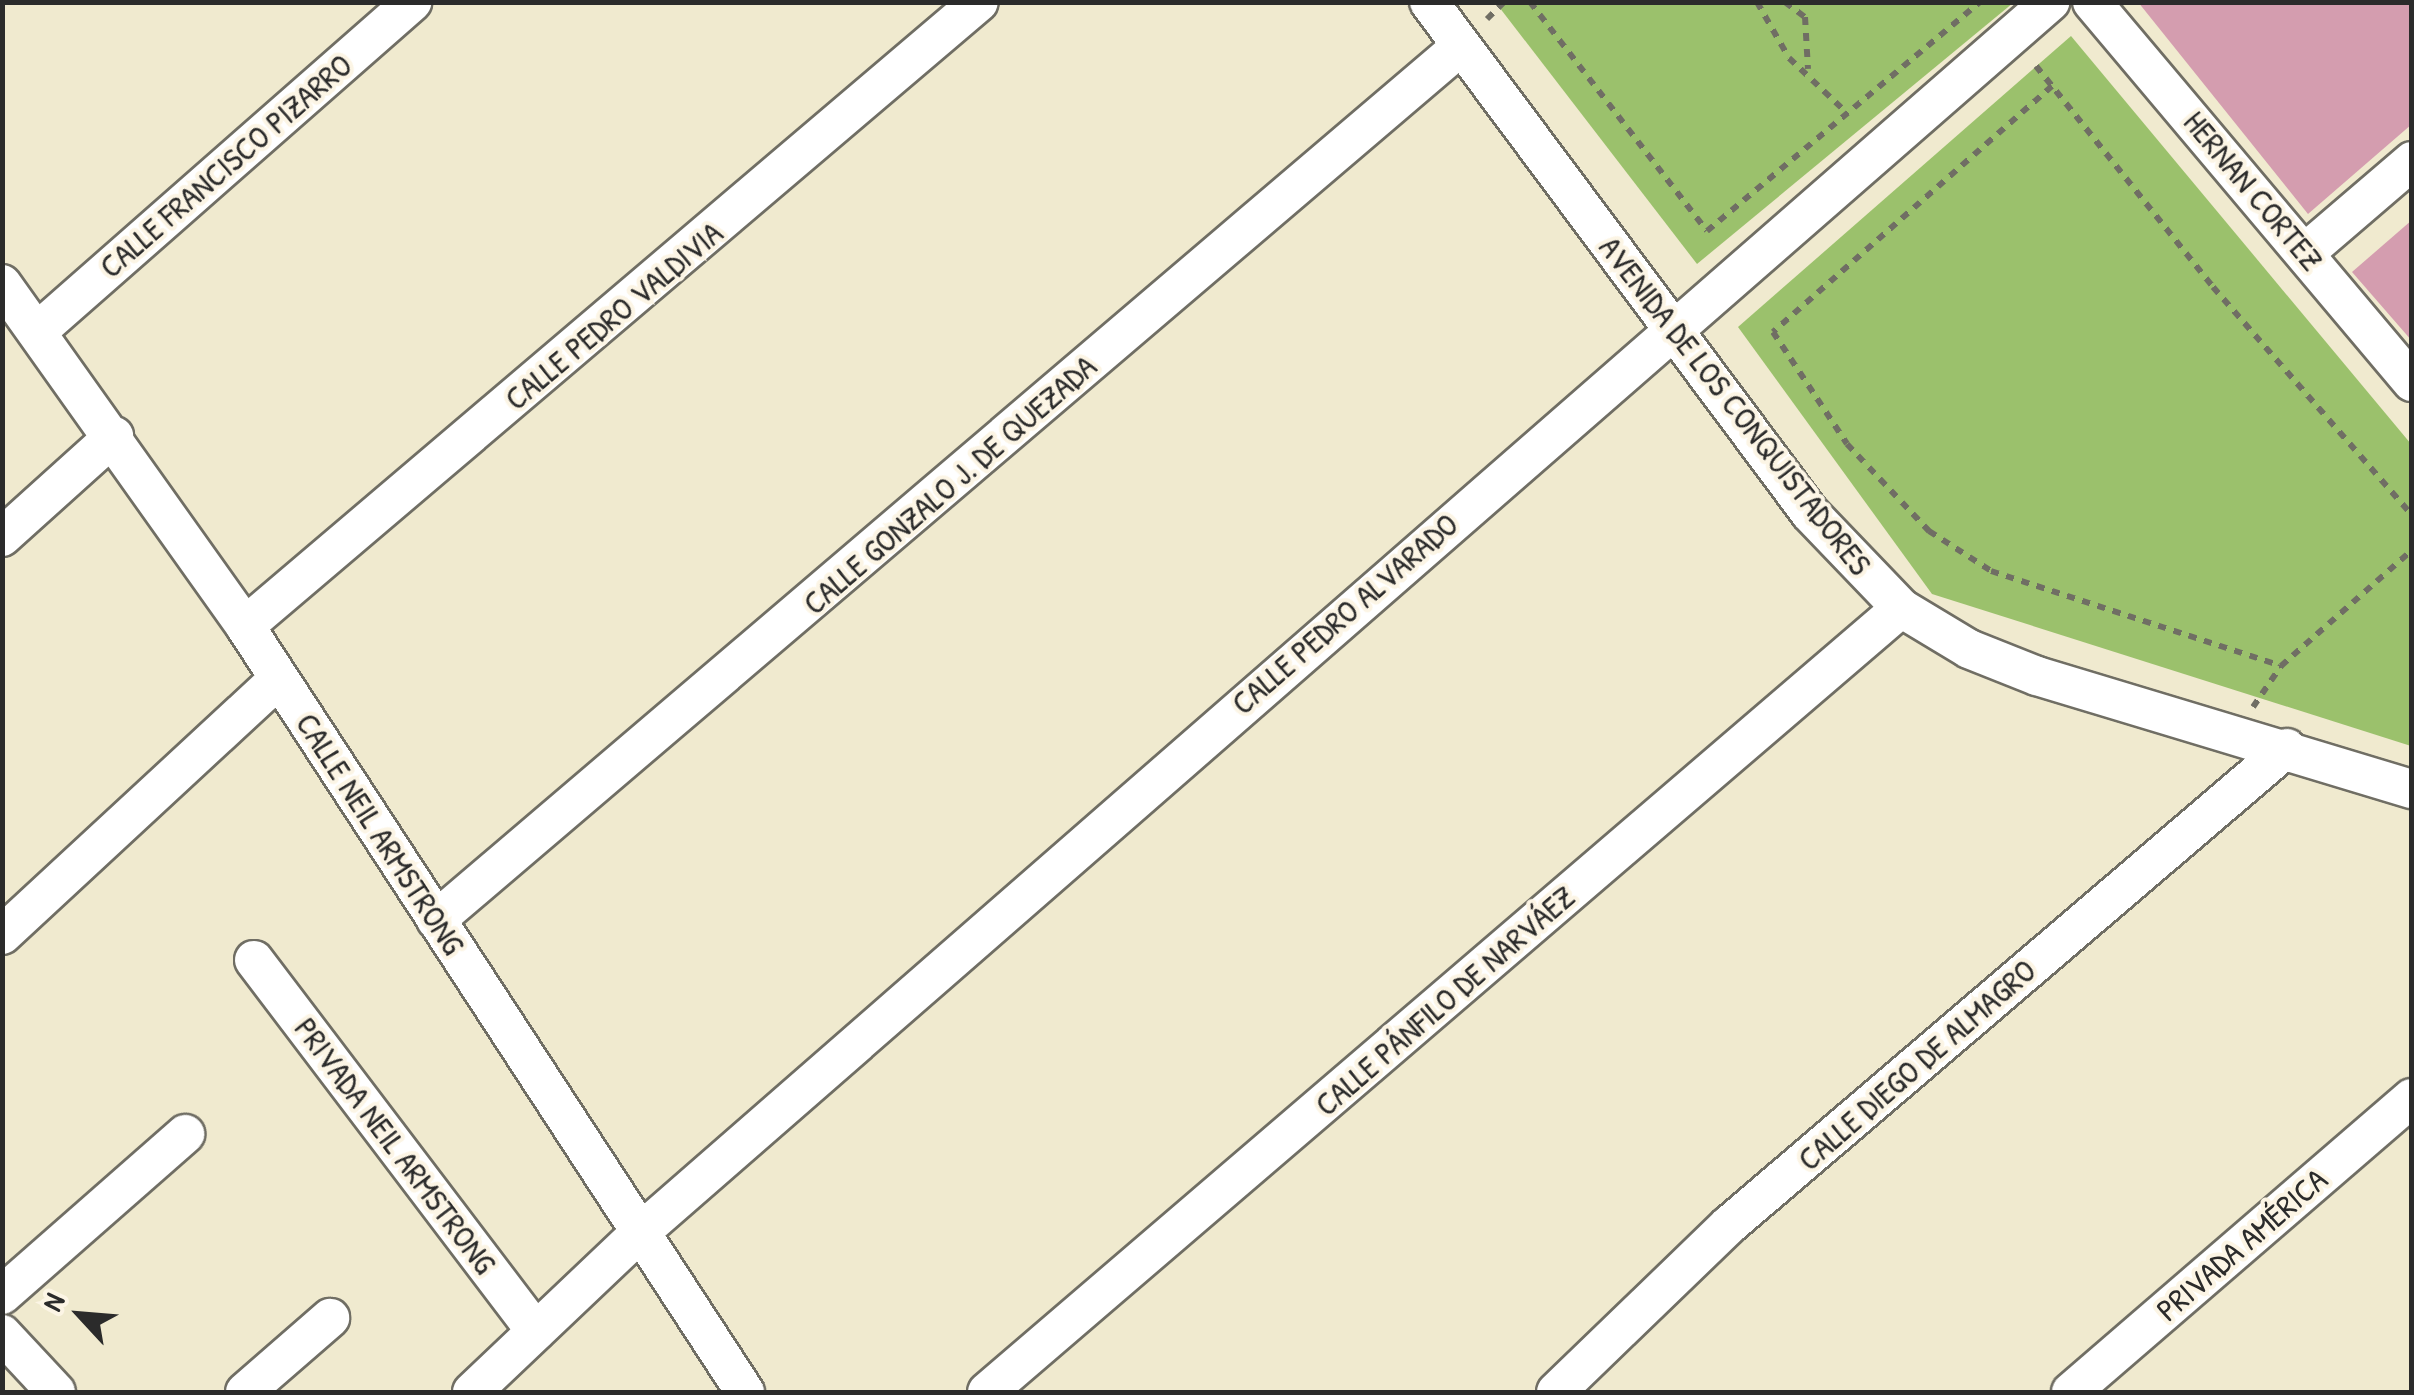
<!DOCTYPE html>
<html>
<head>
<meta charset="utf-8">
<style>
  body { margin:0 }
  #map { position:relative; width:2414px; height:1395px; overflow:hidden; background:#f0eacf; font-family:"Patrick Hand",sans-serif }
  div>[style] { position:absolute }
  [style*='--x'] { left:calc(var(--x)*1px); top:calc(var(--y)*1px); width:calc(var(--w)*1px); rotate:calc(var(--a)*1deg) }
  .green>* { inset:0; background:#9bc16c }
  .building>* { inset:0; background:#d49daf }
  .path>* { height:6px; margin-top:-3px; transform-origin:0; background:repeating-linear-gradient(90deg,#706e64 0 8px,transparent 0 16px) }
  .roads { filter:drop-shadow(2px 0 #706e64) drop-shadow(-2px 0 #706e64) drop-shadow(0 2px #706e64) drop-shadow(0 -2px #706e64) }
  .street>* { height:38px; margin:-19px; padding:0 19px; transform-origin:19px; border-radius:19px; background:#fff }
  span { translate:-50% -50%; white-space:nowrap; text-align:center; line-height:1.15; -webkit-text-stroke:8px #fcf5e5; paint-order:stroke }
  .street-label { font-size:32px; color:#2b2b2b }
  .frame { position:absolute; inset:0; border:5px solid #2b2b2b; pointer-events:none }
  .north { position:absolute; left:30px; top:1265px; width:100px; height:100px; -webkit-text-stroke:8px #fcf5e5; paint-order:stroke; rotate:296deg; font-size:28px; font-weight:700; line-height:40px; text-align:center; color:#2b2b2b }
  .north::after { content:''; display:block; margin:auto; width:35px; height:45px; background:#2b2b2b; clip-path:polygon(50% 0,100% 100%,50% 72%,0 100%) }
</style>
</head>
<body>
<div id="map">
  <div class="green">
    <div style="clip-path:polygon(1496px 3px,2013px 3px,1697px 264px)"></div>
    <div style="clip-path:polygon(2071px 36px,2411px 444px,2411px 746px,1932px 594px,1738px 327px)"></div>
  </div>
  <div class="building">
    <div style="clip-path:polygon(2138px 2px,2412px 2px,2412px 124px,2308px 214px)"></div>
    <div style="clip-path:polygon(2412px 220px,2412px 341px,2352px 272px)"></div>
  </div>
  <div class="path">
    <div style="--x:1530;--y:2;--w:289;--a:52.3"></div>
    <div style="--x:1707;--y:231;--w:356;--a:-40"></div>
    <div style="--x:1757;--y:2;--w:64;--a:60.3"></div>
    <div style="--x:1789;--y:58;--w:79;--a:43.5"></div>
    <div style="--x:1785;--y:2;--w:25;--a:37"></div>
    <div style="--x:1805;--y:17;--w:52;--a:86.7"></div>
    <div style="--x:1487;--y:19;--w:24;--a:-45"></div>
    <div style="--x:2036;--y:66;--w:283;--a:51.3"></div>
    <div style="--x:2213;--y:287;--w:303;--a:48.9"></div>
    <div style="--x:2052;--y:86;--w:372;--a:138.6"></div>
    <div style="--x:1773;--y:332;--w:134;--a:56.5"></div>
    <div style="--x:1847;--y:444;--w:120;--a:46.7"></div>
    <div style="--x:1929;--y:531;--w:74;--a:32.8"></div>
    <div style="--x:1991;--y:571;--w:305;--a:18.1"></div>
    <div style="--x:2281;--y:666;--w:175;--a:-41.5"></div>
    <div style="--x:2253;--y:707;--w:50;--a:-55.7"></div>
  </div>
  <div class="roads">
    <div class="street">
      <div style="--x:1429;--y:2;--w:637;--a:53.29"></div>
      <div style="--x:1810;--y:513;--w:132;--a:46.2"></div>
      <div style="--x:1901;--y:608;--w:79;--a:31.1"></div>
      <div style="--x:1969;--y:649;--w:73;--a:21.7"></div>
      <div style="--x:2037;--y:676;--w:392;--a:16.8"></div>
      <div style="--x:2092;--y:2;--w:497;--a:49.9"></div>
      <div style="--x:2306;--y:252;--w:140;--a:-40.6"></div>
      <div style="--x:2;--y:284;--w:420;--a:54.6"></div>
      <div style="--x:245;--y:626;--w:915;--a:56.87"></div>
      <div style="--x:39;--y:330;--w:497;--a:-41.3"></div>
      <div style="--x:2;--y:537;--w:151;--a:-42"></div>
      <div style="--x:245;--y:626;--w:963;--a:-40.37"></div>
      <div style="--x:436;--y:920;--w:1347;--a:-40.45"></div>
      <div style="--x:2;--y:935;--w:376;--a:-42.8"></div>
      <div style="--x:254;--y:960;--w:466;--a:52.8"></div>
      <div style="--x:2;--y:1295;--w:244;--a:-41.3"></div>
      <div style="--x:2;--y:1334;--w:79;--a:47"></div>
      <div style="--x:245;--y:1392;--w:113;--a:-41"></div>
      <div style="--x:472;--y:1392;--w:236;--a:-43.5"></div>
      <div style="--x:643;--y:1230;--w:1868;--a:-41.11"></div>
      <div style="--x:987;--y:1392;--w:1204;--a:-40.62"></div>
      <div style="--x:1556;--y:1392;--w:240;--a:-44"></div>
      <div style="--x:1729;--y:1225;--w:734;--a:-40.53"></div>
      <div style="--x:2071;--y:1392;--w:450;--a:-40.8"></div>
    </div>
  </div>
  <div class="street-label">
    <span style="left:226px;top:166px;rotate:-41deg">CALLE FRANCISCO PIZARRO</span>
    <span style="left:2253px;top:191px;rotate:50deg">HERNAN CORTEZ</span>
    <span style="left:614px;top:316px;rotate:-40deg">CALLE PEDRO VALDIVIA</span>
    <span style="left:1735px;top:406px;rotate:52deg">AVENIDA DE LOS CONQUISTADORES</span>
    <span style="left:950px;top:485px;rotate:-41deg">CALLE GONZALO J. DE QUEZADA</span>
    <span style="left:1345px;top:614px;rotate:-41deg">CALLE PEDRO ALVARADO</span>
    <span style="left:380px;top:834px;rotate:57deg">CALLE NEIL ARMSTRONG</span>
    <span style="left:1445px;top:1001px;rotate:-41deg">CALLE PÁNFILO DE NARVÁEZ</span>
    <span style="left:1917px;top:1065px;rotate:-41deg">CALLE DIEGO DE ALMAGRO</span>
    <span style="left:395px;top:1146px;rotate:53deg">PRIVADA NEIL ARMSTRONG</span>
    <span style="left:2242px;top:1245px;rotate:-41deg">PRIVADA AMÉRICA</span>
  </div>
  <div class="frame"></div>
  <div class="north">N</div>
</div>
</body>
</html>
